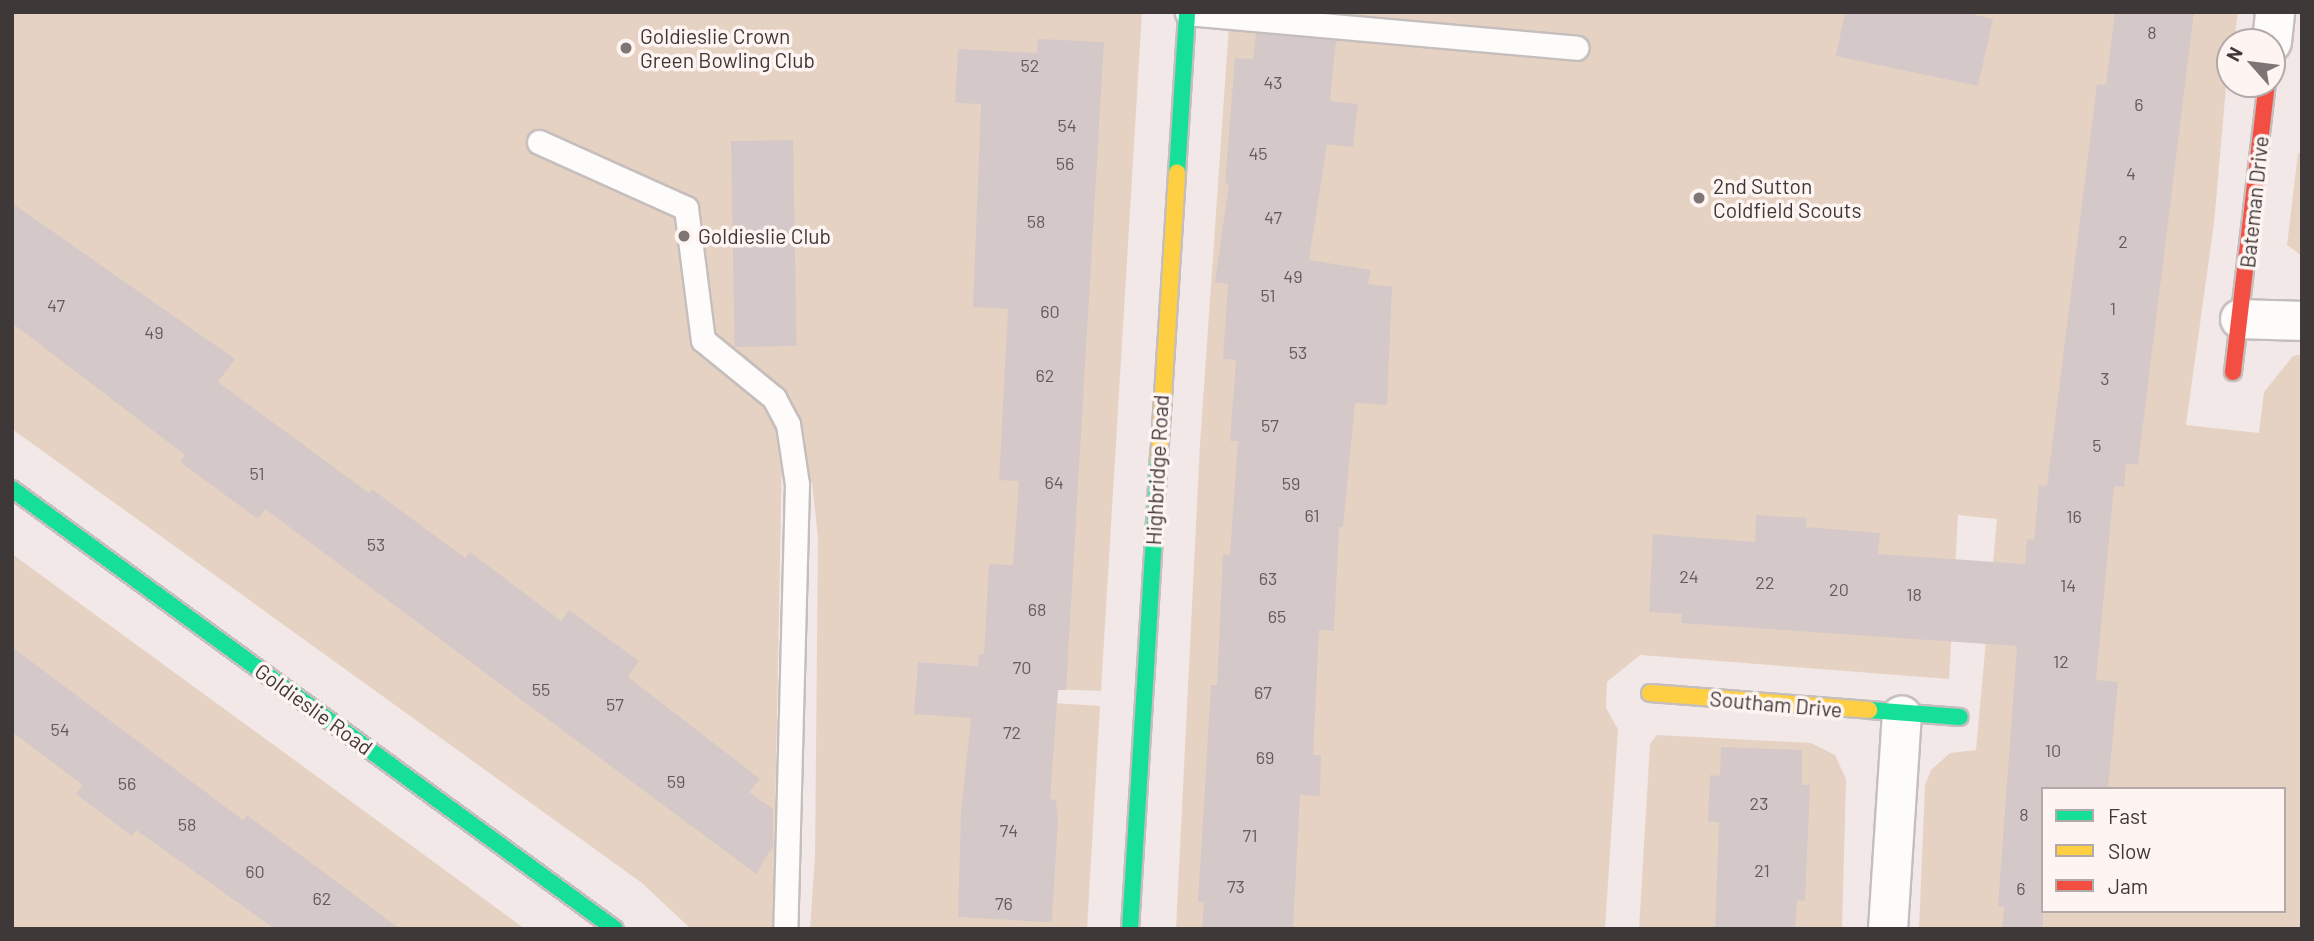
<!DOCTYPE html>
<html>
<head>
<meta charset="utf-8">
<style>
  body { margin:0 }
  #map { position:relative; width:2314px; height:941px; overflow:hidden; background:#f2e8e7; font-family:Barlow,sans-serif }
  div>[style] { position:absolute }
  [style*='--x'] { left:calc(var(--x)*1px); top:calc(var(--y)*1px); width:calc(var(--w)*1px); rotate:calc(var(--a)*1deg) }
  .green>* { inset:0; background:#e6d2c2 }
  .building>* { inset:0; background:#d5c8c9; transform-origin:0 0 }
  .roads { filter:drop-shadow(2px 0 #c5bebd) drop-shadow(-2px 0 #c5bebd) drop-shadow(0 2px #c5bebd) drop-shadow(0 -2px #c5bebd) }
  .lane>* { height:23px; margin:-11.5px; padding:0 11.5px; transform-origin:11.5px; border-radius:11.5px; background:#fdfcfb }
  .street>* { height:38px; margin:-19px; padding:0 19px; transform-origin:19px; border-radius:19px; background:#fdfcfb }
  .fast>* { height:16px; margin:-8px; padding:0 8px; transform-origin:8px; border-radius:8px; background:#16e098 }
  .slow>* { height:16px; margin:-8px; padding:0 8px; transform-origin:8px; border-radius:8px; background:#ffcf43 }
  .jam>* { height:16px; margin:-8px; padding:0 8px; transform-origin:8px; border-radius:8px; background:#f24e42 }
  .dots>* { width:19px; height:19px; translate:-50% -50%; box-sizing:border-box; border:4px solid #fef4f2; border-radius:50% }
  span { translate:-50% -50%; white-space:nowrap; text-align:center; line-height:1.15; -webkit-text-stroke:7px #fef4f2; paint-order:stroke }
  .number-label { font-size:18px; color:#645c5c }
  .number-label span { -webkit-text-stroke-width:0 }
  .poi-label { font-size:21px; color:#3f3838 }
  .left { translate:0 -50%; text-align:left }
  .street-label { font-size:21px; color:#3f3838 }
  .frame { position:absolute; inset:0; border:14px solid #3f3838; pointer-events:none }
  .legend { position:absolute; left:2041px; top:787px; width:245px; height:126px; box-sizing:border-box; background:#fef4f2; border:2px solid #b2a9a8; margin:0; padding:9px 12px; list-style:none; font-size:21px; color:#3f3838 }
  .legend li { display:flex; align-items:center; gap:14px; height:35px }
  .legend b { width:35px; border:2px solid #b2a9a8 }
  .north { position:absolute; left:2216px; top:28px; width:70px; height:70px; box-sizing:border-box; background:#fef4f2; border:2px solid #b2a9a8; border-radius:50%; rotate:298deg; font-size:19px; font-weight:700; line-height:28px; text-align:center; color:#3f3838 }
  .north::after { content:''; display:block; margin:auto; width:24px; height:32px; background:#7e7675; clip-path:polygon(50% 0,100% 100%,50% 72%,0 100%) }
</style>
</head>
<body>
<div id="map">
  <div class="green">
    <div style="clip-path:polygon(12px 12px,1142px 12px,1101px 691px,1000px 687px,977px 681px,957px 665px,919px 662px,994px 699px,1100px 706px,1087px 929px,810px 929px,815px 856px,818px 538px,812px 482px,782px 453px,773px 929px,691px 929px,642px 883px,12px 429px)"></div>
    <div style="clip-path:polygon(evenodd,1258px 12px,2238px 12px,2234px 42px,2230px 42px,2214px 223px,2186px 425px,2259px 433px,2264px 392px,2293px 356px,2302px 354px,2302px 929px,1919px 929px,1925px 785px,1931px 770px,1950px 753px,1976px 750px,1997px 519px,1958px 515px,1949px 679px,1640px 655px,1607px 682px,1606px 708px,1618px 729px,1605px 929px,1176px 929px,1200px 444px,1229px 25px,1258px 12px,2043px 789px,2284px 789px,2284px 911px,2043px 911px,2043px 789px)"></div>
    <div style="clip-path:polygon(2298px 153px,2302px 153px,2302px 256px,2287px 245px)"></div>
    <div style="clip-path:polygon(12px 554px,419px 851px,525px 929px,12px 929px)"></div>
    <div style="clip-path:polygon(1657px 735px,1811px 743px,1835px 755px,1846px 779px,1842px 929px,1639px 929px,1650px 744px)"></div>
  </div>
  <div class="building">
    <div style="clip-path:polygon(1845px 12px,1963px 12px,1993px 19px,1978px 86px,1836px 56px)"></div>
    <div style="clip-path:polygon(2115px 12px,2194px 12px,2138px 465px,2126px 463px,2124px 487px,2114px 486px,2096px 680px,2118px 682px,2108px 789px,2043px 789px,2043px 929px,2002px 929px,2004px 907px,1998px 906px,2017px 646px,1681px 623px,1682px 614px,1649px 612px,1653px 534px,1755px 542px,1756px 515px,1807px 518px,1806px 527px,1880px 533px,1878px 554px,2025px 564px,2027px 539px,2034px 540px,2039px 485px,2047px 486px,2097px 84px,2106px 85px)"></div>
    <div style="clip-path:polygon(1256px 33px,1336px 40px,1330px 101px,1358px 104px,1353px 147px,1327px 144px,1309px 260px,1371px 270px,1368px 284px,1392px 287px,1387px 405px,1355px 403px,1343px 527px,1339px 527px,1334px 631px,1319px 630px,1313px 755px,1321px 755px,1320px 796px,1300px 795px,1293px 929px,1202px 929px,1204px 902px,1198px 902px,1211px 685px,1217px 685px,1223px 554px,1230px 555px,1238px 441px,1230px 441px,1236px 360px,1223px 359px,1228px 284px,1215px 282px,1229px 184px,1225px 183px,1235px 58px,1253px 59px)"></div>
    <div style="clip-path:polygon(1038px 39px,1104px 42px,1066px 690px,1058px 690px,1050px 799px,1056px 800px,1058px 819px,1052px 921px,1047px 922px,958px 917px,961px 811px,971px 718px,914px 714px,918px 662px,978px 666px,979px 654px,984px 654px,989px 564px,1013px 565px,1019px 481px,999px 480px,1008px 309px,973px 307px,981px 104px,955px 103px,958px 49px,1037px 53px)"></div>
    <div style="left:793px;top:140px;width:206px;height:62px;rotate:89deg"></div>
    <div style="clip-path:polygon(12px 203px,235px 359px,218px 382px,369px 493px,372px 489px,465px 558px,470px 552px,561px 621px,569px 610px,639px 661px,628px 677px,760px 779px,749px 792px,773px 809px,773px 846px,756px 874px,265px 509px,258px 519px,180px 462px,185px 455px,12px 323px)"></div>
    <div style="clip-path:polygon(12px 647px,243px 820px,247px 815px,400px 929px,275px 929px,136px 830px,132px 836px,76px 794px,83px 785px,12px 732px)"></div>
    <div style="clip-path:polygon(1721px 747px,1802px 750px,1802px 785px,1810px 785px,1805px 901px,1797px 900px,1795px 929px,1715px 929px,1719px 822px,1708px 822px,1710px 775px,1720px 776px)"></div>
  </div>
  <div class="roads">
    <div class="lane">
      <div style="--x:1187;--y:13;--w:391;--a:5.1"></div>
      <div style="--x:539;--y:142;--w:161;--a:24.2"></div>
      <div style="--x:686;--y:208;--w:133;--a:82.7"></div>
      <div style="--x:703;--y:340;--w:92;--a:39.2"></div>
      <div style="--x:774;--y:398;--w:30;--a:62"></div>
      <div style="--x:788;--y:424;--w:61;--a:81.5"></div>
      <div style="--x:797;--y:484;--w:445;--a:91.5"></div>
    </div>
    <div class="street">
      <div style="--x:2272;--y:42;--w:30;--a:-84"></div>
      <div style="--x:2240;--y:319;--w:62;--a:1.8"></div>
      <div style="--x:1888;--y:929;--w:214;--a:-86.3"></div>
    </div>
    <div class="fast">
      <div style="--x:1177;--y:173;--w:161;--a:-86.4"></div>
      <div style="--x:12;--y:489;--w:746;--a:36.12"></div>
      <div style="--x:1869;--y:710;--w:91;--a:4.4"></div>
      <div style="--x:1130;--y:929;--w:470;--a:-86.5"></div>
    </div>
    <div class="slow">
      <div style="--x:1159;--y:460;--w:288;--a:-86.4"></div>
      <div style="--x:1650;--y:693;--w:220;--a:4.4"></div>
    </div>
    <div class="jam">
      <div style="--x:2233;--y:372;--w:290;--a:-83.3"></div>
    </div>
  </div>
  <div class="dots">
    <div style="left:626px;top:48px;background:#7e7675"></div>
    <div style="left:1699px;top:198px;background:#7e7675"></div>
    <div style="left:684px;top:236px;background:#7e7675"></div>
  </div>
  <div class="number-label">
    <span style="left:2152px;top:32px">8</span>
    <span style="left:1030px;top:65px">52</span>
    <span style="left:1273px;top:82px">43</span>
    <span style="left:2139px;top:104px">6</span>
    <span style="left:1067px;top:125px">54</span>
    <span style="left:1258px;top:153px">45</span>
    <span style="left:1065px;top:163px">56</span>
    <span style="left:2131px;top:173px">4</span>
    <span style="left:1273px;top:217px">47</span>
    <span style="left:1036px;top:221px">58</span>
    <span style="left:2123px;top:241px">2</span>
    <span style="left:1293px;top:276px">49</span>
    <span style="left:1268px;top:295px">51</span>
    <span style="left:56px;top:305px">47</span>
    <span style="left:2113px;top:308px">1</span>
    <span style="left:1050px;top:311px">60</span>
    <span style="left:154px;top:332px">49</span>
    <span style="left:1298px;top:352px">53</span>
    <span style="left:1045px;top:375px">62</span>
    <span style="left:2105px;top:378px">3</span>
    <span style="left:1270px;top:425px">57</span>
    <span style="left:2097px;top:445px">5</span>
    <span style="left:257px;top:473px">51</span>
    <span style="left:1054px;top:482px">64</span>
    <span style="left:1291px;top:483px">59</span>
    <span style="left:1312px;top:515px">61</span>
    <span style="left:2074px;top:516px">16</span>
    <span style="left:376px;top:544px">53</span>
    <span style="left:1689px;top:576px">24</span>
    <span style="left:1268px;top:578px">63</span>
    <span style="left:1765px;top:582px">22</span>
    <span style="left:2068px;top:585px">14</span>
    <span style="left:1839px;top:589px">20</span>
    <span style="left:1914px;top:594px">18</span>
    <span style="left:1037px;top:609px">68</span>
    <span style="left:1277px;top:616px">65</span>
    <span style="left:2061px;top:661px">12</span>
    <span style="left:1022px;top:667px">70</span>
    <span style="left:541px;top:689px">55</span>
    <span style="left:1263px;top:692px">67</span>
    <span style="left:615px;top:704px">57</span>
    <span style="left:60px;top:729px">54</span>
    <span style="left:1012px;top:732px">72</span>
    <span style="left:2053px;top:750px">10</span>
    <span style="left:1265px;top:757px">69</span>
    <span style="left:676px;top:781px">59</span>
    <span style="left:127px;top:783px">56</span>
    <span style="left:1759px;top:803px">23</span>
    <span style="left:2024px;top:814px">8</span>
    <span style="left:187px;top:824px">58</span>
    <span style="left:1009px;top:830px">74</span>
    <span style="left:1250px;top:835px">71</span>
    <span style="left:1762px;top:870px">21</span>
    <span style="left:255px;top:871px">60</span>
    <span style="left:1236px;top:886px">73</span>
    <span style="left:2021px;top:888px">6</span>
    <span style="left:322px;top:898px">62</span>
    <span style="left:1004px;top:903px">76</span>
  </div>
  <div class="poi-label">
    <span class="left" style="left:640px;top:48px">Goldieslie Crown<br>Green Bowling Club</span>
    <span class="left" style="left:1713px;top:198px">2nd Sutton<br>Coldfield Scouts</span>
    <span class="left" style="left:698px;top:236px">Goldieslie Club</span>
  </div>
  <div class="street-label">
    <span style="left:2254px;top:202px;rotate:-84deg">Bateman Drive</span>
    <span style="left:1157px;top:470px;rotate:-87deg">Highbridge Road</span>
    <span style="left:1776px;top:704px;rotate:5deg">Southam Drive</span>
    <span style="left:314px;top:709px;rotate:36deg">Goldieslie Road</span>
  </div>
  <div class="frame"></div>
  <ul class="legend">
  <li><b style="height:9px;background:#16e098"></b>Fast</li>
  <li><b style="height:9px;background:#ffcf43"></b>Slow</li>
  <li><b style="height:9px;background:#f24e42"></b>Jam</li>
  </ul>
  <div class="north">N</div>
</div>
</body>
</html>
